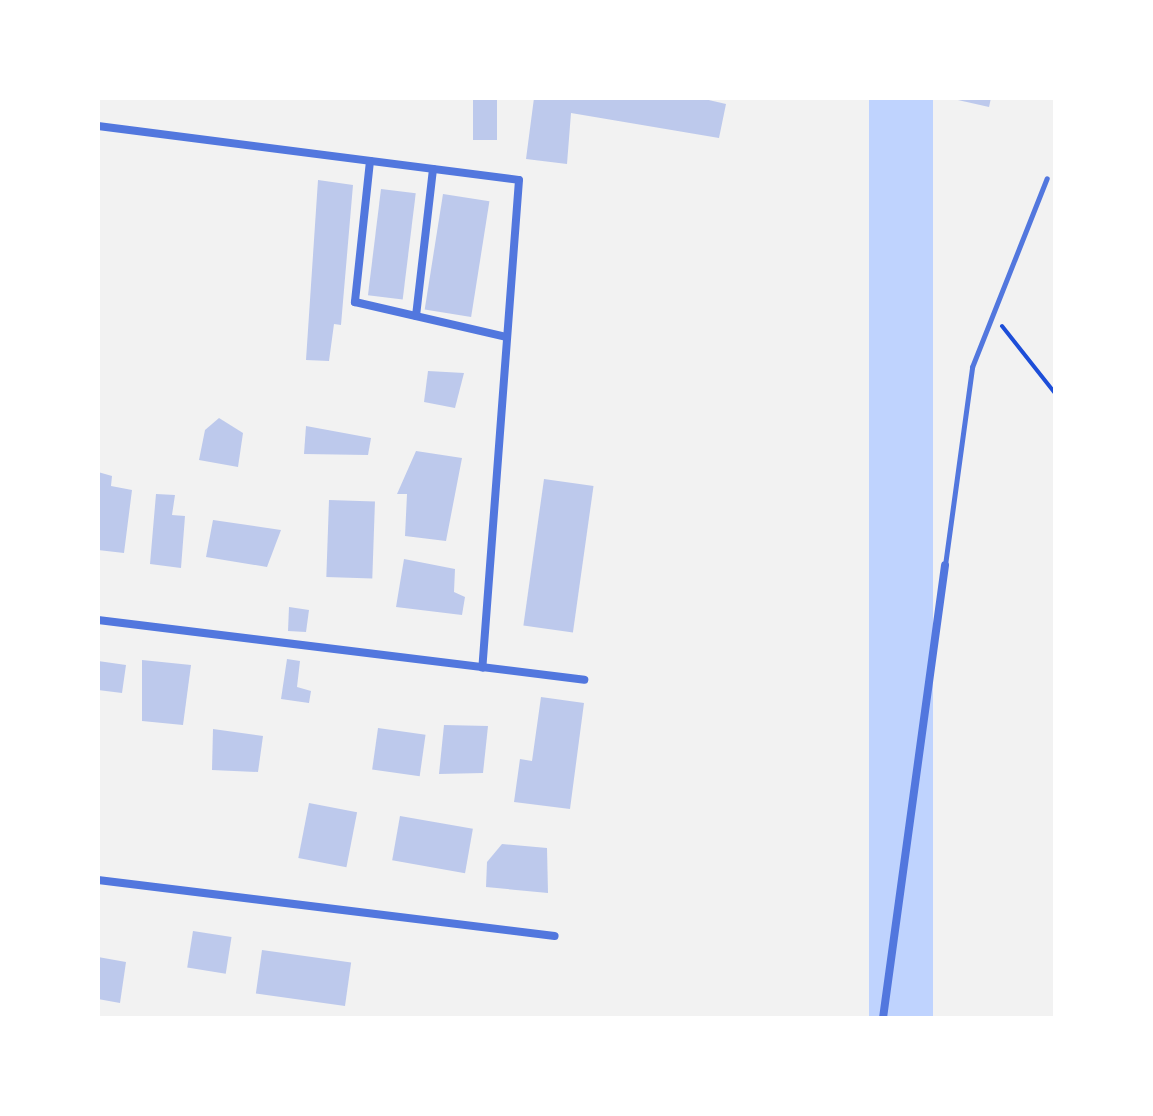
<!DOCTYPE html>
<html>
<head>
<meta charset="utf-8">
<style>
  body { margin:0 }
  #map { position:relative; width:1153px; height:1116px; overflow:hidden; background:#f2f2f2; font-family:Poppins,sans-serif }
  div>[style] { position:absolute }
  [style*='--x'] { left:calc(var(--x)*1px); top:calc(var(--y)*1px); width:calc(var(--w)*1px); rotate:calc(var(--a)*1deg) }
  .water>* { inset:0; background:#bfd3fe; transform-origin:0 0 }
  .building>* { inset:0; background:#bdc9ec; transform-origin:0 0 }
  .path>* { height:4px; margin:-2px; padding:0 2px; transform-origin:2px; border-radius:2px; background:#1d4ed8 }
  .service>* { height:5px; margin:-2.5px; padding:0 2.5px; transform-origin:2.5px; border-radius:2.5px; background:#5277de }
  .minor>* { height:8px; margin:-4px; padding:0 4px; transform-origin:4px; border-radius:4px; background:#5277de }
  span { translate:-50% -50%; white-space:nowrap; text-align:center; line-height:1.15; -webkit-text-stroke:6px #fff; paint-order:stroke }
  .frame { position:absolute; inset:0; border:100px solid #fff; pointer-events:none }
</style>
</head>
<body>
<div id="map">
  <div class="water">
    <div style="left:869px;top:98px;width:64px;height:927px"></div>
  </div>
  <div class="building">
    <div style="left:473px;top:98px;width:24px;height:42px"></div>
    <div style="clip-path:polygon(534px 98px,700px 98px,726px 104px,719px 138px,571px 113px,567px 164px,526px 159px)"></div>
    <div style="clip-path:polygon(949px 98px,991px 98px,989px 107px)"></div>
    <div style="clip-path:polygon(318px 180px,353px 185px,341px 325px,334px 324px,329px 361px,306px 360px)"></div>
    <div style="left:381px;top:189px;width:35px;height:107px;rotate:7deg"></div>
    <div style="left:443px;top:194px;width:47px;height:117px;rotate:9deg"></div>
    <div style="clip-path:polygon(428px 371px,464px 373px,455px 408px,424px 402px)"></div>
    <div style="clip-path:polygon(219px 418px,243px 433px,238px 467px,199px 460px,205px 430px)"></div>
    <div style="clip-path:polygon(306px 426px,371px 438px,368px 455px,304px 454px)"></div>
    <div style="clip-path:polygon(416px 451px,462px 458px,446px 541px,405px 536px,407px 494px,397px 494px)"></div>
    <div style="clip-path:polygon(98px 472px,112px 476px,111px 486px,132px 490px,124px 553px,98px 550px)"></div>
    <div style="left:544px;top:479px;width:50px;height:148px;rotate:8deg"></div>
    <div style="clip-path:polygon(156px 494px,175px 495px,172px 515px,185px 516px,181px 568px,150px 564px)"></div>
    <div style="left:329px;top:500px;width:46px;height:77px;rotate:2deg"></div>
    <div style="clip-path:polygon(213px 520px,281px 530px,267px 567px,206px 557px)"></div>
    <div style="clip-path:polygon(404px 559px,455px 569px,454px 592px,465px 597px,462px 615px,396px 607px)"></div>
    <div style="clip-path:polygon(289px 607px,309px 610px,306px 632px,288px 631px)"></div>
    <div style="clip-path:polygon(287px 659px,300px 661px,297px 687px,311px 691px,309px 703px,281px 699px)"></div>
    <div style="clip-path:polygon(142px 660px,191px 665px,183px 725px,142px 721px)"></div>
    <div style="clip-path:polygon(98px 661px,126px 665px,122px 693px,98px 690px)"></div>
    <div style="clip-path:polygon(541px 697px,584px 703px,570px 809px,514px 802px,520px 759px,532px 761px)"></div>
    <div style="clip-path:polygon(444px 725px,488px 726px,483px 773px,439px 774px)"></div>
    <div style="left:378px;top:728px;width:48px;height:42px;rotate:8deg"></div>
    <div style="clip-path:polygon(213px 729px,263px 736px,258px 772px,212px 770px)"></div>
    <div style="left:309px;top:803px;width:49px;height:56px;rotate:11deg"></div>
    <div style="left:400px;top:816px;width:74px;height:45px;rotate:10deg"></div>
    <div style="clip-path:polygon(502px 844px,547px 848px,548px 893px,486px 887px,487px 862px)"></div>
    <div style="left:193px;top:931px;width:39px;height:37px;rotate:9deg"></div>
    <div style="left:262px;top:950px;width:90px;height:44px;rotate:8deg"></div>
    <div style="clip-path:polygon(98px 957px,126px 962px,120px 1003px,98px 999px)"></div>
  </div>
  <div class="path">
    <div style="--x:1002;--y:326;--w:85;--a:51.7"></div>
  </div>
  <div class="service">
    <div style="--x:945;--y:565;--w:200;--a:-82.2"></div>
    <div style="--x:972;--y:367;--w:203;--a:-68.4"></div>
  </div>
  <div class="minor">
    <div style="--x:98;--y:126;--w:424;--a:7.3"></div>
    <div style="--x:519;--y:180;--w:489;--a:94.3"></div>
    <div style="--x:370;--y:161;--w:142;--a:96.1"></div>
    <div style="--x:355;--y:302;--w:156;--a:13"></div>
    <div style="--x:416;--y:316;--w:148;--a:-83.4"></div>
    <div style="--x:98;--y:620;--w:490;--a:7"></div>
    <div style="--x:98;--y:880;--w:460;--a:7"></div>
    <div style="--x:883;--y:1018;--w:457;--a:-82.2"></div>
  </div>
  <div class="frame"></div>
</div>
</body>
</html>
